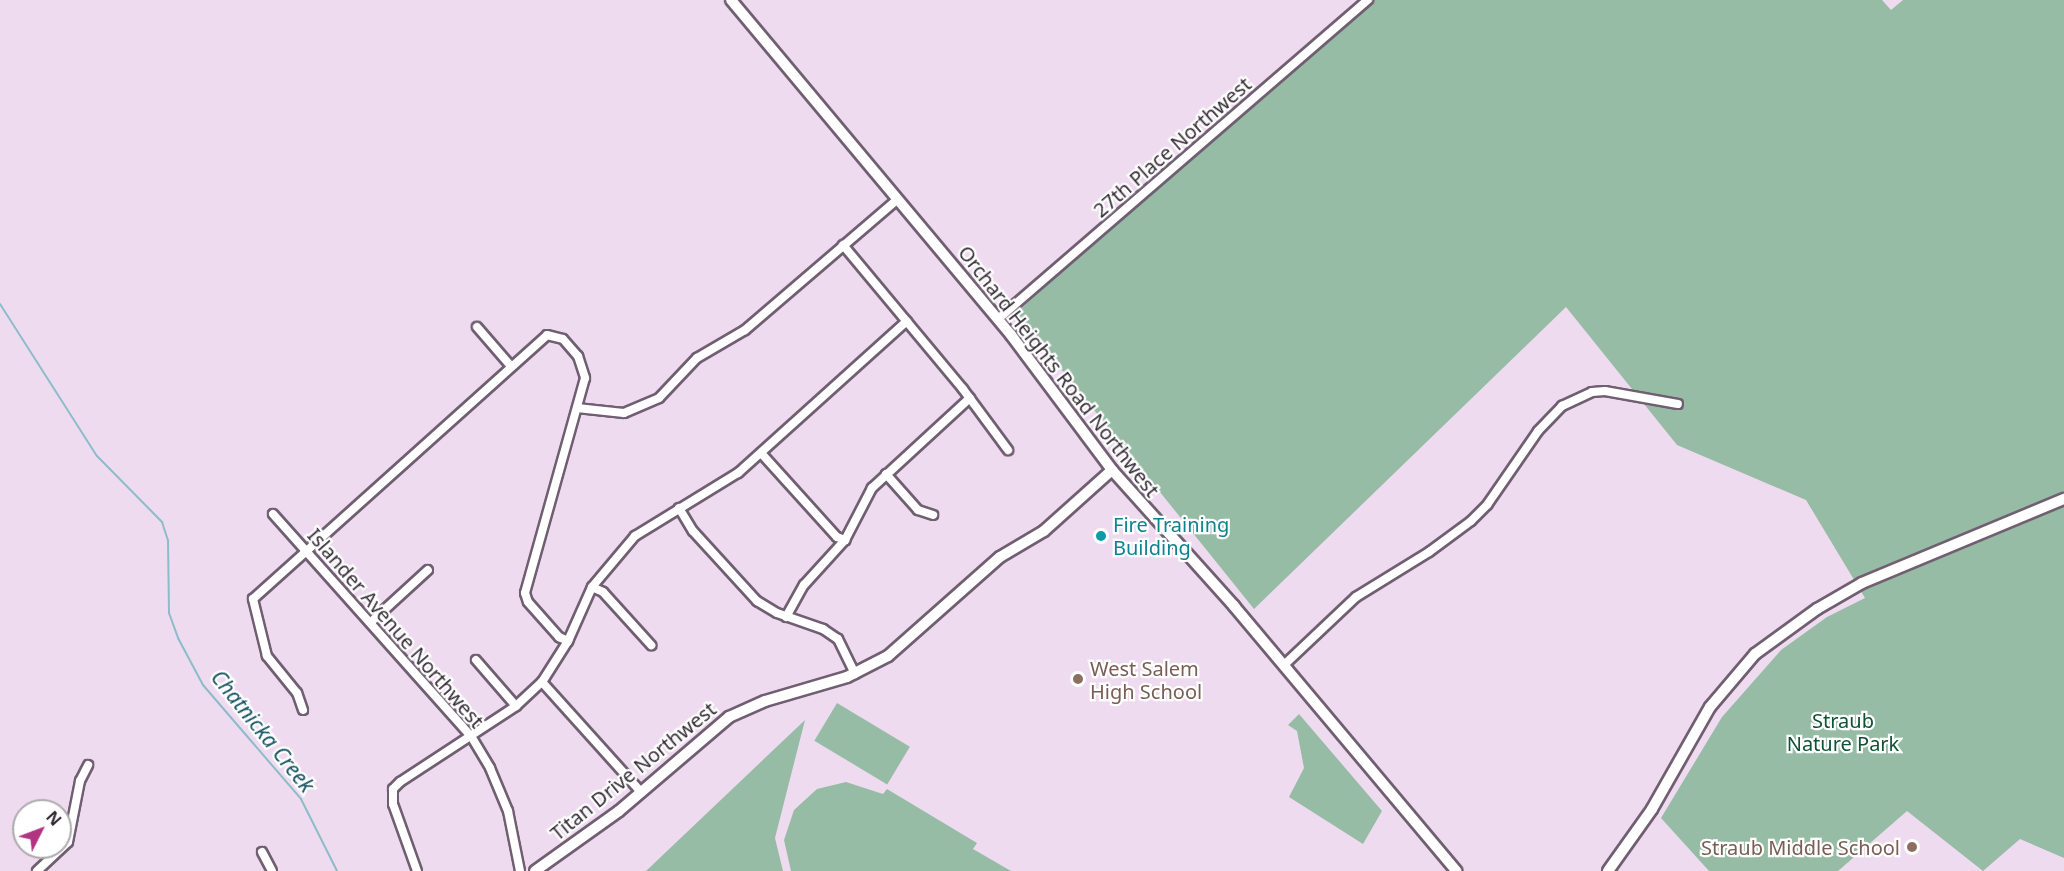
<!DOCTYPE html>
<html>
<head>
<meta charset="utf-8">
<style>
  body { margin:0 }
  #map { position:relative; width:2064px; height:871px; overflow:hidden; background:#efdbf0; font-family:"Noto Sans",sans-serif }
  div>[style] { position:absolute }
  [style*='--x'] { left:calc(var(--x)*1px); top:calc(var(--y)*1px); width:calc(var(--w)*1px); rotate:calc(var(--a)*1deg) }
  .green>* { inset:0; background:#96bca5; transform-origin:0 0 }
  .stream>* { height:2px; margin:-1px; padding:0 1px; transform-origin:1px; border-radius:1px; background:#8dbcc9 }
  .roads { filter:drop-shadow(2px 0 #705f71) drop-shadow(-2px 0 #705f71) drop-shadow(0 2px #705f71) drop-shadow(0 -2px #705f71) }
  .street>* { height:8px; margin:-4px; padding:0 4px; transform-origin:4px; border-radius:4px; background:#fff }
  .secondary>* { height:10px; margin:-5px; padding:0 5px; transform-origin:5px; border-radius:5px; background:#fff }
  .dots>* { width:16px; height:16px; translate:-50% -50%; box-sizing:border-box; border:3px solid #fff; border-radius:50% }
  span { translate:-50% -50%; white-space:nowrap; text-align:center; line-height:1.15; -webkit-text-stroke:4.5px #fff; paint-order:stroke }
  .street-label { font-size:20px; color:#332c34 }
  .culture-label { font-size:20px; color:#0d838f }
  .left { translate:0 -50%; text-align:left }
  .education-label { font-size:20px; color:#785e54 }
  .right { translate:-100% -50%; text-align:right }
  .park-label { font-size:20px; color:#105234 }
  .water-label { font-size:21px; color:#145463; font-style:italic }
  .north { position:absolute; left:12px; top:799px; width:60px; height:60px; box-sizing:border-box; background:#fff; border:2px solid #adabae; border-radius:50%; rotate:48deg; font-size:16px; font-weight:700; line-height:24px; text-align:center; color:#332c34 }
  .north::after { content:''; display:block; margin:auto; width:21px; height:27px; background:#b13381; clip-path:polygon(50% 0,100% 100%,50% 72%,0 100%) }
</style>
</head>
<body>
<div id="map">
  <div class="green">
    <div style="clip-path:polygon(1365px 0,1882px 0,1891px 10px,1903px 0,2064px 0,2064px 858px,2020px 839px,1983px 871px,1907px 811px,1838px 871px,1709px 871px,1661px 818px,1722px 717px,1781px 650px,1827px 617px,1865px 598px,1806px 500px,1677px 445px,1566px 307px,1254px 609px,1016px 313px)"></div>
    <div style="left:837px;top:703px;width:85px;height:44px;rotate:31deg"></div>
    <div style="clip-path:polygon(1299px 714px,1382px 811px,1363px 844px,1289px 797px,1304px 768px,1297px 731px,1288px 725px)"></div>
    <div style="clip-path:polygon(805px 720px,775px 838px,783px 871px,646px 871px)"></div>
    <div style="clip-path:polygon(846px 782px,883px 794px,887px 789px,977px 843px,973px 849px,1011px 871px,791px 871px,784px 840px,794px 810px,817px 789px)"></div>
  </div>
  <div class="stream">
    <div style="--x:0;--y:304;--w:180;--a:57.5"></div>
    <div style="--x:97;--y:456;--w:93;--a:45.4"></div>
    <div style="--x:162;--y:522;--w:20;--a:72"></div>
    <div style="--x:168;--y:541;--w:72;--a:89.2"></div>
    <div style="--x:169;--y:613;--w:27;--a:70"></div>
    <div style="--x:178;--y:638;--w:53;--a:62"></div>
    <div style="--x:203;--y:685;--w:150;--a:49.3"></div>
    <div style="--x:301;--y:799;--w:80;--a:63.4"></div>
  </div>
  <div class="roads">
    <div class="street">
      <div style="--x:843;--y:245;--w:187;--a:50.2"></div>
      <div style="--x:963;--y:389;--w:76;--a:53.6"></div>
      <div style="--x:998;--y:319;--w:489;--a:-40.8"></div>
      <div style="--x:477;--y:327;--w:50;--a:49"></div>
      <div style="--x:577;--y:408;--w:47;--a:6.1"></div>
      <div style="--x:624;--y:413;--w:38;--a:-23"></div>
      <div style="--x:659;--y:398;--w:55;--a:-46.5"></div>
      <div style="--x:697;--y:358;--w:56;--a:-30.3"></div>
      <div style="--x:745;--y:330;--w:201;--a:-40.6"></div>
      <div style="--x:761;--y:453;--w:113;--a:47.9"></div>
      <div style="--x:837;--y:537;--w:9;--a:21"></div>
      <div style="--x:886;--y:474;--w:48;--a:48.4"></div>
      <div style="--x:918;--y:510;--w:16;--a:18"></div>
      <div style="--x:679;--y:508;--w:27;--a:59"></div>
      <div style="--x:693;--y:531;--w:95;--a:47.6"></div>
      <div style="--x:757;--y:601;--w:23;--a:31"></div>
      <div style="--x:777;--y:613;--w:49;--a:19.2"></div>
      <div style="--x:823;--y:629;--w:18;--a:34"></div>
      <div style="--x:838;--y:639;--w:39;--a:64"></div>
      <div style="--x:273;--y:514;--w:297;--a:48.3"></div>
      <div style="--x:471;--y:736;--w:37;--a:59"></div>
      <div style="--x:490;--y:768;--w:47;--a:67.3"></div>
      <div style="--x:508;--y:811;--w:61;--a:78.7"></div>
      <div style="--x:592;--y:587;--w:12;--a:24"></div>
      <div style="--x:603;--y:592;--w:72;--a:47.8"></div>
      <div style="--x:786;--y:617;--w:37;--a:-61"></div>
      <div style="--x:804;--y:585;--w:61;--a:-47.7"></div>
      <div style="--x:845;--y:540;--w:59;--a:-62.6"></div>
      <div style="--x:872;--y:488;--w:133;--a:-42.6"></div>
      <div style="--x:371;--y:622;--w:77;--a:-42.4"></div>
      <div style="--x:476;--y:660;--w:61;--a:49"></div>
      <div style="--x:1284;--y:665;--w:99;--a:-43.4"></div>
      <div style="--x:1356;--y:597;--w:86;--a:-31.7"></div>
      <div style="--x:1429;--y:552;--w:52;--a:-36.4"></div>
      <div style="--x:1471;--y:521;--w:23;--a:-45"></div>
      <div style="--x:1487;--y:505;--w:90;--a:-55.4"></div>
      <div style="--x:1538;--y:431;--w:35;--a:-46"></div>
      <div style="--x:1562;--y:406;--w:33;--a:-25"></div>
      <div style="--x:1592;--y:392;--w:13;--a:-4"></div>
      <div style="--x:1605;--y:391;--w:74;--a:10.1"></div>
      <div style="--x:542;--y:682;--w:148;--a:48"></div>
      <div style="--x:303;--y:710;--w:18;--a:-109"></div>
      <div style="--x:297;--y:693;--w:48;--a:-129"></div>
      <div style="--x:267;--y:656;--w:59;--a:-103.8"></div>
      <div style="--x:253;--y:599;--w:395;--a:-41.9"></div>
      <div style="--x:547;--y:335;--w:16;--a:14"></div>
      <div style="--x:563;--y:339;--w:23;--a:49"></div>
      <div style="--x:578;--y:356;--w:23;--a:72"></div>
      <div style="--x:585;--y:378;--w:223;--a:105.6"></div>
      <div style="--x:525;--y:593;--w:9;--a:72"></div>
      <div style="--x:528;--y:602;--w:47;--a:48.5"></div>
      <div style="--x:559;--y:637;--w:10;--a:24"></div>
      <div style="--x:262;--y:852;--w:21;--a:62"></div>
      <div style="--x:37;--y:871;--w:42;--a:-43.1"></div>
      <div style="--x:68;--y:842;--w:62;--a:-78.9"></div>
      <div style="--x:80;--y:781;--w:18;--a:-63"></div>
      <div style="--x:417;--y:871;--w:71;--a:-109.7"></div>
      <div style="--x:393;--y:804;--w:15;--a:-90"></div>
      <div style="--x:393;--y:789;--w:10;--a:-45"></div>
      <div style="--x:400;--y:782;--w:139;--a:-33.2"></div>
      <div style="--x:516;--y:706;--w:35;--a:-43"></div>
      <div style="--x:542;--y:682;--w:49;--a:-57.6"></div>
      <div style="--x:568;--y:641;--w:59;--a:-66"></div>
      <div style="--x:592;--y:587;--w:67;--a:-49.9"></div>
      <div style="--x:635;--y:536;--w:121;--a:-31.5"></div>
      <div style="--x:738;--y:473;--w:227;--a:-42"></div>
    </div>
    <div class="secondary">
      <div style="--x:731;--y:0;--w:437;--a:50.1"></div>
      <div style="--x:1011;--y:335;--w:169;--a:53.2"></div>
      <div style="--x:1112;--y:470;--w:183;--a:48.1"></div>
      <div style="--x:1234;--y:606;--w:346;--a:50"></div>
      <div style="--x:535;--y:871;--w:103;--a:-35.5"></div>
      <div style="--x:619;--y:811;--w:145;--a:-40.5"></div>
      <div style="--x:729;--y:717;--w:39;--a:-24"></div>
      <div style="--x:765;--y:701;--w:85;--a:-16.3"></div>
      <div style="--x:847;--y:677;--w:46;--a:-27.1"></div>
      <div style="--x:888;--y:656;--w:149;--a:-41.5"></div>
      <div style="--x:1000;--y:557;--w:51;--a:-30.6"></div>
      <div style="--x:1044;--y:531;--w:91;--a:-41.9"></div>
      <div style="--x:1608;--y:871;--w:76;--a:-54.6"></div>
      <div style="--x:1652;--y:809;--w:117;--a:-60.4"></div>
      <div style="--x:1710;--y:707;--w:70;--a:-49.7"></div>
      <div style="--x:1755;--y:654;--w:77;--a:-36"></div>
      <div style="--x:1817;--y:609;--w:52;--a:-30"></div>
      <div style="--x:1862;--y:583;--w:219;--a:-22.6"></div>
    </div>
  </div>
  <div class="dots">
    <div style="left:1101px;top:536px;background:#0f9aa8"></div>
    <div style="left:1078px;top:679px;background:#8d6e63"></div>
    <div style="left:1912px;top:847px;background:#8d6e63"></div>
  </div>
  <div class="street-label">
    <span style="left:1172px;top:147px;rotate:-41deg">27th Place Northwest</span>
    <span style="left:1059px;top:371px;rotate:52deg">Orchard Heights Road Northwest</span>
    <span style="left:396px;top:628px;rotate:49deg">Islander Avenue Northwest</span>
    <span style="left:633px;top:771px;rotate:-39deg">Titan Drive Northwest</span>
  </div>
  <div class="culture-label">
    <span class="left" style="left:1113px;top:536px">Fire Training<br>Building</span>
  </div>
  <div class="education-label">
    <span class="left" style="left:1090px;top:680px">West Salem<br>High School</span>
    <span class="right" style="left:1900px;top:847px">Straub Middle School</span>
  </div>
  <div class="park-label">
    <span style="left:1843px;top:732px">Straub<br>Nature Park</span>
  </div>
  <div class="water-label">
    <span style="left:263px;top:731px;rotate:51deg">Chatnicka Creek</span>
  </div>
  <div class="north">N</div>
</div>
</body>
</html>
